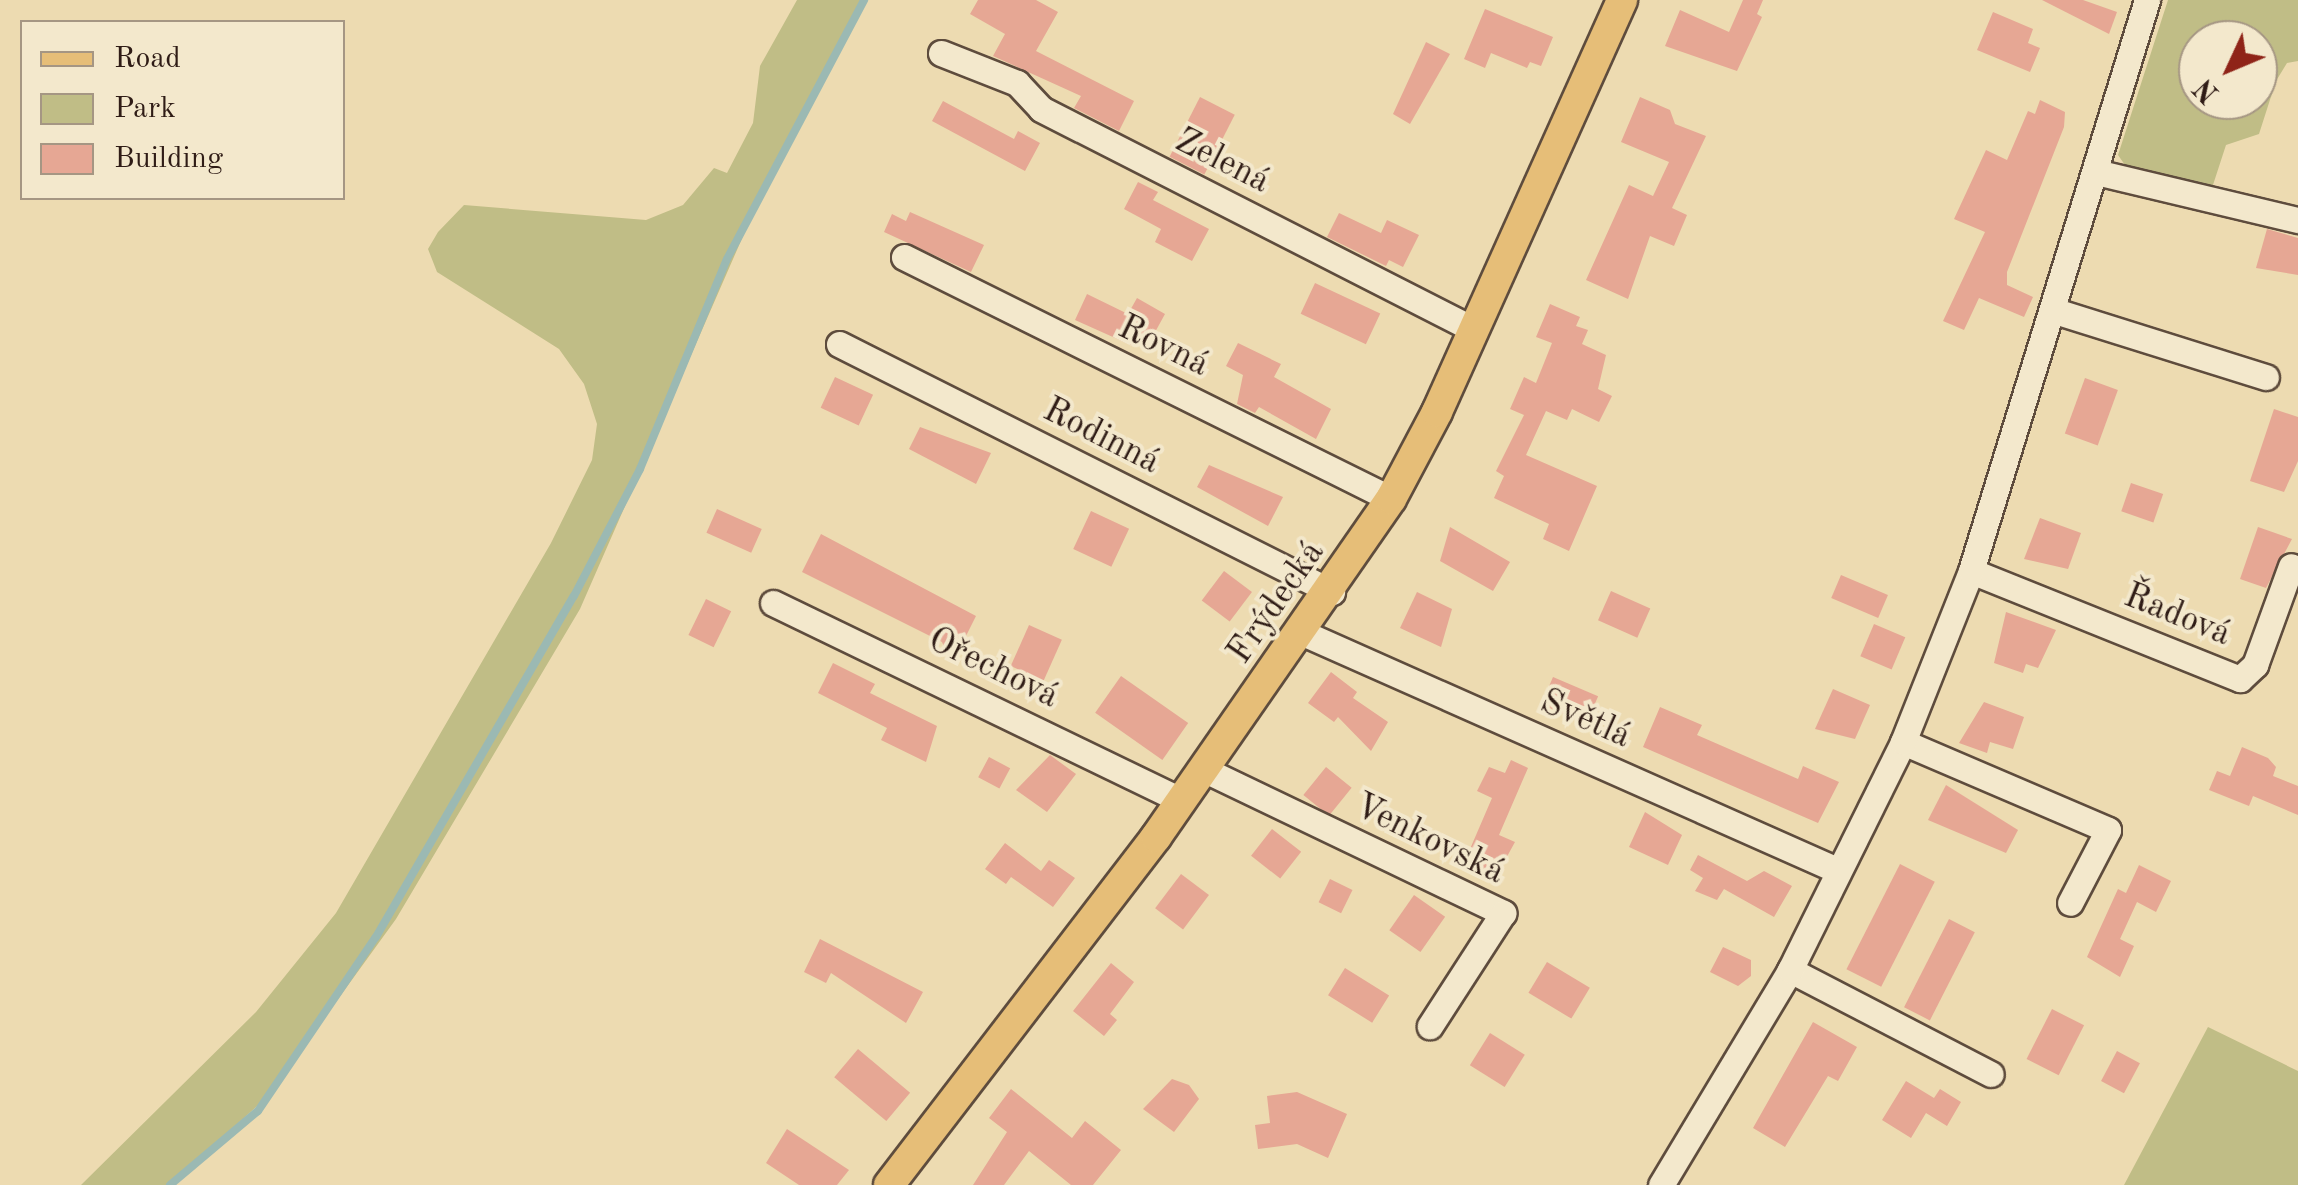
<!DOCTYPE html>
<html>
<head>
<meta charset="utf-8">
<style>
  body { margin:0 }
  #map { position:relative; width:2298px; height:1185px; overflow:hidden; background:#eddbb1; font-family:"Old Standard TT",serif }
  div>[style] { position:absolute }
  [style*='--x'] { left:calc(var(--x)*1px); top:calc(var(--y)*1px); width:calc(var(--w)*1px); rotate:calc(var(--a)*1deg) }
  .green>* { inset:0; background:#c0bd86 }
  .stream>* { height:8px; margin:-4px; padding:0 4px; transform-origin:4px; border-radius:4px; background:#9bb9b3 }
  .building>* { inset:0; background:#e6a794; transform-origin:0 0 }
  .roads { filter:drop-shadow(2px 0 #5e4c3d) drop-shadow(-2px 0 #5e4c3d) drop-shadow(0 2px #5e4c3d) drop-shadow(0 -2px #5e4c3d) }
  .minor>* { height:25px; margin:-12.5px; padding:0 12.5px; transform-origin:12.5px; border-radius:12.5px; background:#f3e8cc }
  .major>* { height:30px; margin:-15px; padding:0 15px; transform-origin:15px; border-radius:15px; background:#e6be78 }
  span { translate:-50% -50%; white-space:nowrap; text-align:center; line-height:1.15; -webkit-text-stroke:8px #f3e8cc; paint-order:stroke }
  .street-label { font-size:35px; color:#2f1c16 }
  .legend { position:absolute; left:20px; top:20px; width:325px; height:180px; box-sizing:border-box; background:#f3e8cc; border:2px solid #a59683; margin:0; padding:12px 18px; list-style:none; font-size:30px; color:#2f1c16 }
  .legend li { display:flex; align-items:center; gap:20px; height:50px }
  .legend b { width:50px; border:2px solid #a59683 }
  .north { position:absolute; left:2178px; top:20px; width:100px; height:100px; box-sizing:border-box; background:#f3e8cc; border:2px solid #a59683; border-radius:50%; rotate:226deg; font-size:28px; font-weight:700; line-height:40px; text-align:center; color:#2f1c16 }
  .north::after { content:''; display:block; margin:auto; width:35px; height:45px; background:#8f2418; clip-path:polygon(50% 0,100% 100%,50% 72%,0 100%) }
</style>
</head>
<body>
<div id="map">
  <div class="green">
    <div style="clip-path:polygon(797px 0,866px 0,761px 195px,580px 609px,396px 919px,267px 1097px,170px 1185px,81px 1185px,256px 1012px,336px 913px,551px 543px,592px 460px,597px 424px,584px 384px,559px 349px,437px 272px,428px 249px,438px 232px,464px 205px,646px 220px,683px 205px,714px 168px,727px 173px,753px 123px,760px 66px)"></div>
    <div style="clip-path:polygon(evenodd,2168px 0,2298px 0,2298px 61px,2287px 63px,2276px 81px,2259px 134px,2226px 145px,2212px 188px,2127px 168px,2118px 155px,2168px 0,2198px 40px,2258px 40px,2258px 100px,2198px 100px,2198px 40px)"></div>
    <div style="clip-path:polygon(2208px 1027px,2298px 1071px,2298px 1185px,2124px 1185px)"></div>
  </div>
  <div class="stream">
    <div style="--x:170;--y:1185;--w:115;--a:-40.1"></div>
    <div style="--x:258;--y:1111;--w:210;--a:-55.9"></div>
    <div style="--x:376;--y:937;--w:394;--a:-59.9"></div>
    <div style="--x:574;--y:596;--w:143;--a:-62.5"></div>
    <div style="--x:640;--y:469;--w:227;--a:-67.5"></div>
    <div style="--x:727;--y:259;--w:293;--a:-62.1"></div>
  </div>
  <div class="building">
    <div style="clip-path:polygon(978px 0,1036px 0,1058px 12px,1036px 51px,1134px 101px,1119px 131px,1074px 108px,1081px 96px,993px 56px,1005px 34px,970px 14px)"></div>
    <div style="clip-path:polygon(1743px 0,1763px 0,1757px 14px,1762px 17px,1737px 71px,1665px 46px,1680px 10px,1729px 32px)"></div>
    <div style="clip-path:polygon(2042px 0,2083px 0,2117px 12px,2109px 34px)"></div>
    <div style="clip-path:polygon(1485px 9px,1553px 37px,1541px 66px,1530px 62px,1527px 68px,1491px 53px,1485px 68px,1464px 59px)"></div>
    <div style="clip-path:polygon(1993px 12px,2033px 29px,2028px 43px,2040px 48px,2030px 72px,1977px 50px)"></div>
    <div style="clip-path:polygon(1426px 42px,1450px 54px,1410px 124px,1393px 114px)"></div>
    <div style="left:1200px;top:97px;width:39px;height:67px;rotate:27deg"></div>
    <div style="clip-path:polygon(1640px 97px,1670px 110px,1675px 124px,1706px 136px,1672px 208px,1687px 215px,1674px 246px,1650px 236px,1628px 299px,1586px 280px,1629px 185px,1653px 196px,1669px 162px,1621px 142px)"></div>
    <div style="clip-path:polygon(2040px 100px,2065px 112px,2064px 127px,2007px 272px,2007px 285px,2033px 297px,2024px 317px,1979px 298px,1964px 330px,1943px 321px,1985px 232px,1954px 219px,1986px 150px,2007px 160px,2028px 111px,2035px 114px)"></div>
    <div style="clip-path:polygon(943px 101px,1014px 139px,1018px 131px,1040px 143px,1025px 171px,932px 121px)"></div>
    <div style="clip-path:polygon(1138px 182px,1158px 192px,1153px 200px,1209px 229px,1192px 261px,1155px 242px,1161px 229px,1124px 209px)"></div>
    <div style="clip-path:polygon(910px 212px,984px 245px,971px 272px,884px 232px,892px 214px,906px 221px)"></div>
    <div style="clip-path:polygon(1339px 213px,1381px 233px,1387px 220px,1419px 235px,1403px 267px,1389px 260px,1386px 266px,1327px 237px)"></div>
    <div style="clip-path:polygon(2267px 229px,2298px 238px,2298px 275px,2256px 268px)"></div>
    <div style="left:1315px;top:283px;width:72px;height:34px;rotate:25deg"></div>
    <div style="clip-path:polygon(1087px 294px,1128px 314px,1137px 298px,1165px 314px,1148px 345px,1137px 339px,1133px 346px,1075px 320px)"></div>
    <div style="clip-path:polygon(1550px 304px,1580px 317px,1576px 326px,1588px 330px,1582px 344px,1606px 355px,1598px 389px,1612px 396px,1599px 422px,1572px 409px,1567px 420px,1546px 411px,1526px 455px,1597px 486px,1569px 551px,1543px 539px,1549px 524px,1494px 498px,1504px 476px,1496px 471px,1524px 415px,1510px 409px,1524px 377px,1536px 383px,1552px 343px,1536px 337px)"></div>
    <div style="clip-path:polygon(1238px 343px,1281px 364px,1274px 377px,1331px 409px,1316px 439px,1259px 407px,1255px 413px,1237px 404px,1243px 375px,1226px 366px)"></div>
    <div style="left:835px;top:377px;width:42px;height:34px;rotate:25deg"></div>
    <div style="left:2085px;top:378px;width:35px;height:59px;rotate:20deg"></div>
    <div style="clip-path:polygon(2274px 409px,2298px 417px,2298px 461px,2284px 492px,2250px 481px)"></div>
    <div style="clip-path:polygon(920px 427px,991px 453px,976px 484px,909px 449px)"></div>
    <div style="clip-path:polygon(1209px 465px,1283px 497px,1268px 526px,1197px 487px)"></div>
    <div style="left:2131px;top:483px;width:34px;height:30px;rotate:19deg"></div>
    <div style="left:717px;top:509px;width:49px;height:26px;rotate:24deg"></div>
    <div style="left:1091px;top:511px;width:42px;height:42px;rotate:25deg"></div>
    <div style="clip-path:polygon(2040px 518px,2081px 533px,2068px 569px,2024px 559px)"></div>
    <div style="clip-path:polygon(1450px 527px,1510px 562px,1493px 591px,1440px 561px)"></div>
    <div style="clip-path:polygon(2258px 527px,2292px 539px,2266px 588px,2240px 579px)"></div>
    <div style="clip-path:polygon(821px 534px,976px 616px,959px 650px,945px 649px,942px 642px,802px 572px)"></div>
    <div style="left:1224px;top:571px;width:35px;height:37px;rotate:37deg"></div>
    <div style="left:1841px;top:575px;width:51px;height:25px;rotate:23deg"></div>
    <div style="left:1611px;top:591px;width:43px;height:32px;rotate:24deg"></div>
    <div style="clip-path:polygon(1417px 592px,1452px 609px,1441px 647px,1400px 628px)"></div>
    <div style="left:706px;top:599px;width:28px;height:40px;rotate:26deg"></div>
    <div style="clip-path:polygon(2006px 612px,2056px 630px,2038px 668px,2026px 664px,2023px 673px,1994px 663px)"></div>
    <div style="left:1874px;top:624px;width:34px;height:35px;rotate:23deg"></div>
    <div style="left:1029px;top:625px;width:36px;height:45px;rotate:24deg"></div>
    <div style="clip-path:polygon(833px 663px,875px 684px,870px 693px,937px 726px,926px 762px,881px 740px,887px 728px,818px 693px)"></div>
    <div style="clip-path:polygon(1331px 672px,1357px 692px,1353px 698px,1388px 722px,1371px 751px,1338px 717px,1334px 722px,1308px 703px)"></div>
    <div style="left:1121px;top:676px;width:82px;height:45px;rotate:35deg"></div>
    <div style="left:1553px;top:677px;width:49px;height:30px;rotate:23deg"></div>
    <div style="clip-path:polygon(1833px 689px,1870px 705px,1855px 739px,1815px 729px)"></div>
    <div style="clip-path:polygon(1984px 702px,2024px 717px,2013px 749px,1990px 742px,1987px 753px,1959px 743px)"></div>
    <div style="clip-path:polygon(1660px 707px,1702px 725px,1697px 735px,1798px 779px,1803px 766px,1839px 782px,1818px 823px,1643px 747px)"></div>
    <div style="clip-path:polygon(2242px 747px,2268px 758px,2276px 767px,2273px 776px,2298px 786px,2298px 815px,2253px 796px,2249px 806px,2209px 790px,2217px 771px,2230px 776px)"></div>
    <div style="clip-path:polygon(1050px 755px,1076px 774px,1047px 812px,1016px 790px)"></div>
    <div style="left:989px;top:757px;width:24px;height:23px;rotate:28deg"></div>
    <div style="clip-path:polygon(1511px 760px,1528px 768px,1499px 835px,1515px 842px,1498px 873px,1484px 871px,1464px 863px,1492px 798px,1477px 791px,1489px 767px,1505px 773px)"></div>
    <div style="left:1326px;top:767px;width:33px;height:36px;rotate:39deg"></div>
    <div style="clip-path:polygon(1946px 785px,2018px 830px,2006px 853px,1928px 820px)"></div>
    <div style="clip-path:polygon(1645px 812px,1682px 835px,1668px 865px,1629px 847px)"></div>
    <div style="left:1272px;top:829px;width:37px;height:34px;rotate:38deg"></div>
    <div style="clip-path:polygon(1005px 843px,1041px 871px,1049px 860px,1075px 878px,1053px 907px,1011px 877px,1006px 884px,985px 869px)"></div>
    <div style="clip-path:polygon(1698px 855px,1747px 881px,1764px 871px,1792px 886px,1774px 917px,1724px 889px,1717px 900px,1695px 891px,1703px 878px,1690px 870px)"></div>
    <div style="left:1900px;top:864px;width:39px;height:118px;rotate:27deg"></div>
    <div style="clip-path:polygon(2139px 865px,2171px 881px,2156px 912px,2137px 902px,2120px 939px,2134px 946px,2120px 977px,2087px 957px,2118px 889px,2126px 893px)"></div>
    <div style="left:1181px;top:874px;width:35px;height:43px;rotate:37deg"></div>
    <div style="left:1330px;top:879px;width:25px;height:26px;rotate:26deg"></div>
    <div style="left:1414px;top:895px;width:38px;height:43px;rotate:35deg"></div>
    <div style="left:1949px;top:919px;width:29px;height:99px;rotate:27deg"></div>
    <div style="clip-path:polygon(820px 939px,923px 992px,906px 1023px,831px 973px,826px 983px,804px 972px)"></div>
    <div style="clip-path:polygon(1723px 947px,1751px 960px,1751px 976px,1738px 986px,1710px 972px)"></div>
    <div style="left:1547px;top:962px;width:50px;height:36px;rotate:31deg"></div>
    <div style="clip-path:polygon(1111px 963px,1134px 982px,1110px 1014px,1117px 1020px,1104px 1036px,1073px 1011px)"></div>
    <div style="left:1345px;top:968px;width:52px;height:32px;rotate:32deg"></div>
    <div style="left:2052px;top:1009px;width:36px;height:56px;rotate:27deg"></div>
    <div style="clip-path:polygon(1813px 1022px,1857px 1047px,1838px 1081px,1828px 1076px,1785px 1147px,1753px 1128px)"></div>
    <div style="left:1490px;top:1033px;width:41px;height:38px;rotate:32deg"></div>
    <div style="left:858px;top:1049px;width:68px;height:37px;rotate:40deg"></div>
    <div style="left:2117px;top:1051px;width:26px;height:34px;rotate:28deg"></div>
    <div style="clip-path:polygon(1172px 1079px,1189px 1085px,1199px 1099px,1174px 1132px,1143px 1109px)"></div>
    <div style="clip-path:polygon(1906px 1081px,1934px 1098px,1940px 1089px,1961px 1102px,1947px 1126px,1926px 1113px,1911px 1138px,1882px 1120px)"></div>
    <div style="clip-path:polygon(1011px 1089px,1072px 1138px,1085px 1121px,1121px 1150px,1093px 1185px,1071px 1185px,1029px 1151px,1004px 1185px,973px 1185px,1007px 1132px,989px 1118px)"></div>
    <div style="clip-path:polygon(1297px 1092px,1347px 1114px,1328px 1158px,1297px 1144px,1258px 1149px,1255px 1125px,1270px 1123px,1267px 1096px)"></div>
    <div style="clip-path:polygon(787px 1129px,849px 1170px,837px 1185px,799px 1185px,766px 1163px)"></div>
  </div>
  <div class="roads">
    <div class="minor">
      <div style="--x:941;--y:53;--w:82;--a:21.5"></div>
      <div style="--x:1017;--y:83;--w:35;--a:47"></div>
      <div style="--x:1041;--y:109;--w:487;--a:27"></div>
      <div style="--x:2096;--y:172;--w:208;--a:13.4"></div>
      <div style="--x:904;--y:257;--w:544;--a:26.42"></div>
      <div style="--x:2055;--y:311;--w:221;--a:17.4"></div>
      <div style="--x:839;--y:344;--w:552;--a:26.7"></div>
      <div style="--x:1971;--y:571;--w:290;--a:21.9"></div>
      <div style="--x:2240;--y:679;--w:21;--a:-43"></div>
      <div style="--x:2255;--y:665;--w:105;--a:-70"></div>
      <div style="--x:773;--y:603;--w:454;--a:25.8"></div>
      <div style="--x:1303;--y:633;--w:586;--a:23.94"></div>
      <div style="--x:1903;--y:742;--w:223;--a:23.2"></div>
      <div style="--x:2108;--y:830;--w:82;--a:117.5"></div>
      <div style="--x:1205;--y:770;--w:331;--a:25.6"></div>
      <div style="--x:1503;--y:913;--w:135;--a:122.9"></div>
      <div style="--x:1790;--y:970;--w:226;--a:27.4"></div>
      <div style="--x:1661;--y:1185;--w:251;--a:-59"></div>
      <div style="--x:1790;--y:970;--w:254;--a:-63.6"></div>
      <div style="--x:1903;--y:742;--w:184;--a:-68.3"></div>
      <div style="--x:1971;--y:571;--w:598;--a:-72.87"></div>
    </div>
    <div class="major">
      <div style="--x:889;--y:1185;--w:439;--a:-52.5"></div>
      <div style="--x:1156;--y:837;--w:412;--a:-55.2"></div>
      <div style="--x:1391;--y:499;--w:98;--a:-62.1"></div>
      <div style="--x:1437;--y:412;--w:452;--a:-65.8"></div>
    </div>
  </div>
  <div class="street-label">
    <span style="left:1222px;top:162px;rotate:27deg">Zelená</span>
    <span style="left:1163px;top:347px;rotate:26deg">Rovná</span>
    <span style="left:1101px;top:437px;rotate:27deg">Rodinná</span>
    <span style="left:1277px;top:603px;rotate:-55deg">Frýdecká</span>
    <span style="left:2177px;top:616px;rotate:22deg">Řadová</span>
    <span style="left:993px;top:669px;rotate:26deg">Ořechová</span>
    <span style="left:1585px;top:720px;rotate:24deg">Světlá</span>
    <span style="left:1429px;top:840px;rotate:26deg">Venkovská</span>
  </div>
  <ul class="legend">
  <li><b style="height:12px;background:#e6be78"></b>Road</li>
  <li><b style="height:28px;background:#c0bd86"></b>Park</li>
  <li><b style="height:28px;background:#e6a794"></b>Building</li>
  </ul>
  <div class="north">N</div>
</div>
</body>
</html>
